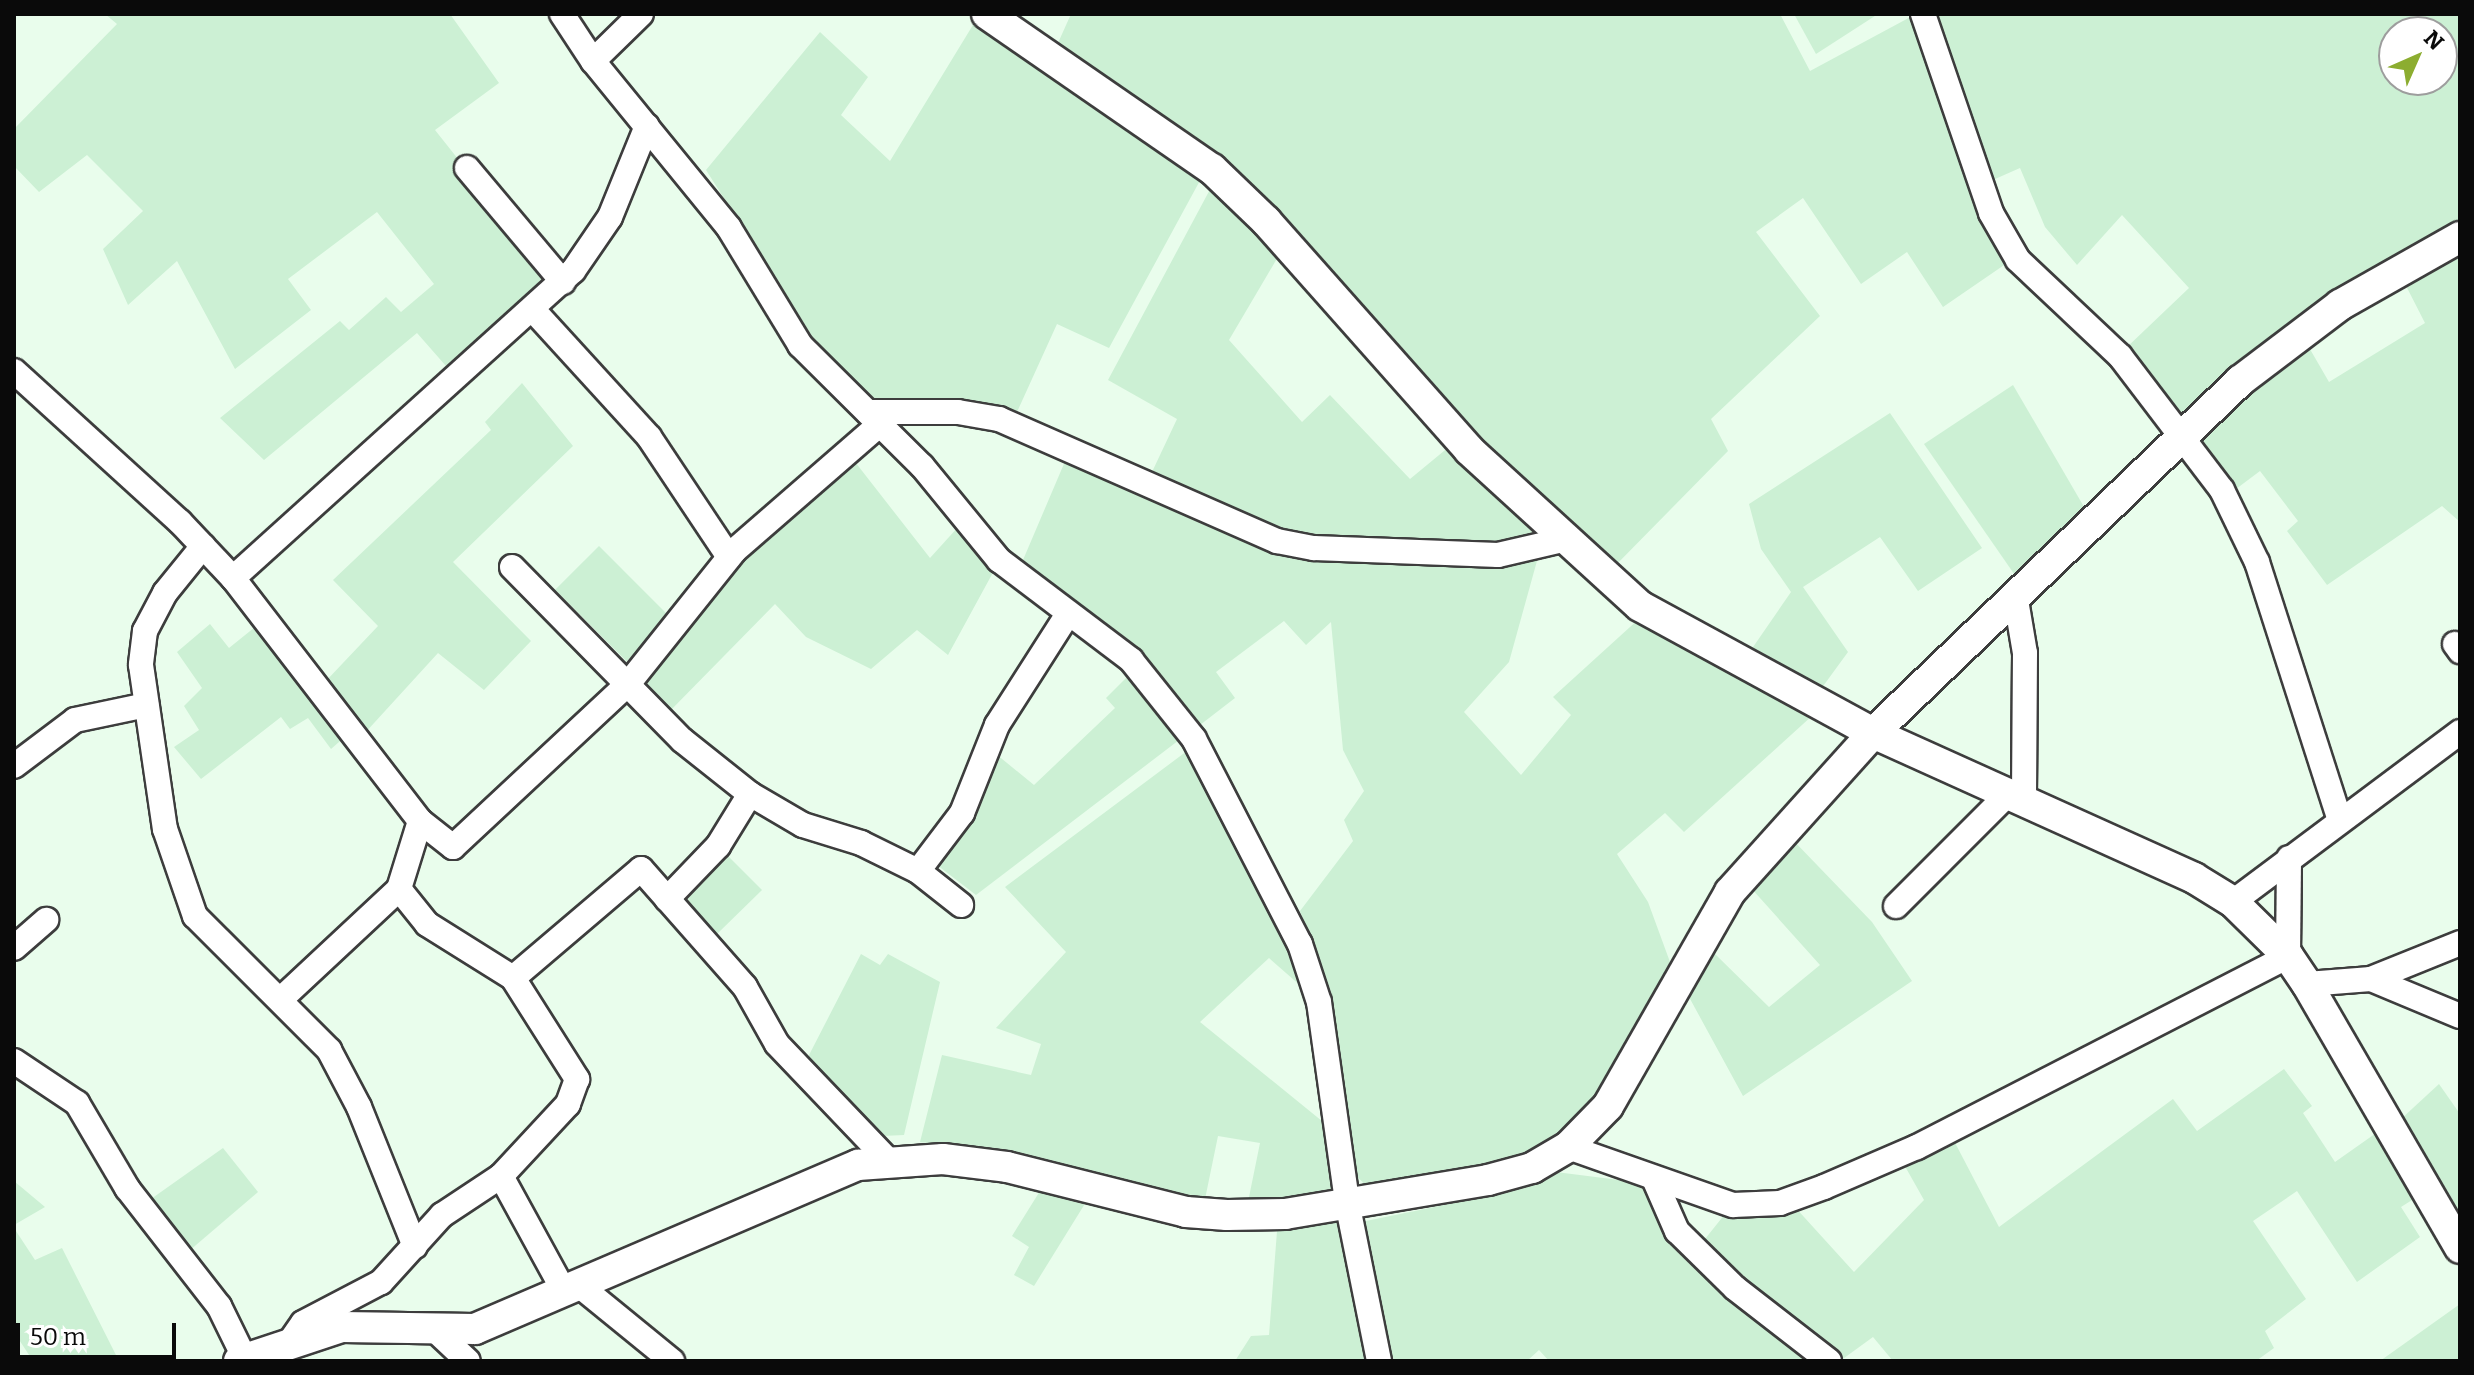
<!DOCTYPE html>
<html>
<head>
<meta charset="utf-8">
<style>
  body { margin:0 }
  #map { position:relative; width:2474px; height:1375px; overflow:hidden; background:#e9fdec; font-family:Bitter,serif }
  div>[style] { position:absolute }
  [style*='--x'] { left:calc(var(--x)*1px); top:calc(var(--y)*1px); width:calc(var(--w)*1px); rotate:calc(var(--a)*1deg) }
  .farmland>* { inset:0; background:#ccf0d4; transform-origin:0 0 }
  .roads { filter:drop-shadow(2px 0 #3d3d3d) drop-shadow(-2px 0 #3d3d3d) drop-shadow(0 2px #3d3d3d) drop-shadow(0 -2px #3d3d3d) }
  .minor>* { height:24px; margin:-12px; padding:0 12px; transform-origin:12px; border-radius:12px; background:#fff }
  .tertiary>* { height:30px; margin:-15px; padding:0 15px; transform-origin:15px; border-radius:15px; background:#fff }
  span { translate:-50% -50%; white-space:nowrap; text-align:center; line-height:1.15; -webkit-text-stroke:8px #fff; paint-order:stroke }
  .frame { position:absolute; inset:0; border:16px solid #0a0a0a; pointer-events:none }
  .north { position:absolute; left:2378px; top:16px; width:80px; height:80px; box-sizing:border-box; background:#fff; border:2px solid #9d9d9d; border-radius:50%; rotate:45deg; font-size:22px; font-weight:700; line-height:32px; text-align:center; color:#0a0a0a }
  .north::after { content:''; display:block; margin:auto; width:28px; height:36px; background:#8cad30; clip-path:polygon(50% 0,100% 100%,50% 72%,0 100%) }
  .scale { position:absolute; left:16px; top:1323px; width:160px; height:36px; box-sizing:border-box; border:4px solid #0a0a0a; border-top:0; padding-left:10px; font-size:24px; line-height:28px; white-space:nowrap; color:#0a0a0a; -webkit-text-stroke:6px #fff; paint-order:stroke }
</style>
</head>
<body>
<div id="map">
  <div class="farmland">
    <div style="clip-path:polygon(105px 14px,450px 14px,499px 83px,435px 130px,555px 281px,453px 374px,417px 333px,264px 460px,220px 418px,340px 321px,349px 330px,386px 297px,401px 312px,434px 284px,377px 212px,288px 279px,311px 310px,235px 369px,177px 261px,128px 305px,103px 249px,143px 211px,87px 155px,39px 192px,14px 166px,14px 129px,117px 24px)"></div>
    <div style="clip-path:polygon(1071px 14px,1780px 14px,1810px 71px,1916px 14px,2010px 261px,1943px 307px,1907px 252px,1861px 284px,1803px 198px,1756px 232px,1820px 316px,1711px 419px,1728px 451px,1612px 569px,1517px 481px,1205px 151px,1058px 43px)"></div>
    <div style="clip-path:polygon(1794px 14px,1878px 14px,1816px 54px)"></div>
    <div style="clip-path:polygon(evenodd,1932px 14px,2460px 14px,2460px 222px,2427px 237px,2308px 317px,2190px 413px,2173px 415px,2125px 349px,2189px 288px,2122px 215px,2077px 265px,2045px 227px,2020px 168px,1986px 183px,1932px 14px,2394px 32px,2442px 32px,2442px 80px,2394px 80px,2394px 32px)"></div>
    <div style="clip-path:polygon(976px 20px,1203px 175px,1109px 348px,1057px 324px,1017px 412px,965px 402px,871px 398px,817px 344px,706px 170px,820px 32px,868px 77px,841px 115px,890px 161px)"></div>
    <div style="clip-path:polygon(1214px 182px,1282px 250px,1229px 340px,1302px 422px,1330px 395px,1410px 479px,1450px 446px,1541px 535px,1496px 543px,1312px 541px,1277px 533px,1152px 472px,1177px 419px,1108px 380px)"></div>
    <div style="clip-path:polygon(2460px 251px,2460px 522px,2442px 506px,2327px 585px,2287px 531px,2298px 521px,2260px 471px,2232px 492px,2196px 442px,2199px 431px,2307px 344px,2329px 382px,2425px 323px,2402px 278px)"></div>
    <div style="clip-path:polygon(522px 383px,573px 446px,453px 562px,531px 641px,484px 690px,438px 653px,364px 734px,325px 682px,378px 626px,333px 580px,491px 430px,485px 422px)"></div>
    <div style="clip-path:polygon(2013px 385px,2087px 512px,2019px 581px,1924px 444px)"></div>
    <div style="clip-path:polygon(1890px 413px,1982px 548px,1918px 591px,1880px 537px,1803px 587px,1848px 652px,1821px 689px,1751px 650px,1791px 592px,1761px 549px,1749px 504px)"></div>
    <div style="clip-path:polygon(1069px 452px,1281px 547px,1540px 550px,1509px 662px,1464px 712px,1521px 775px,1571px 715px,1553px 697px,1641px 617px,1813px 715px,1684px 832px,1665px 813px,1617px 854px,1648px 902px,1670px 962px,1610px 1086px,1530px 1156px,1371px 1190px,1353px 1173px,1331px 992px,1300px 911px,1353px 841px,1344px 820px,1364px 791px,1343px 750px,1331px 622px,1306px 645px,1284px 621px,1216px 672px,1235px 698px,1200px 725px,1134px 648px,1023px 560px)"></div>
    <div style="clip-path:polygon(852px 458px,930px 558px,959px 526px,996px 567px,948px 655px,917px 630px,871px 669px,806px 637px,775px 604px,668px 713px,640px 682px,737px 561px)"></div>
    <div style="left:599px;top:546px;width:101px;height:62px;rotate:45deg"></div>
    <div style="clip-path:polygon(260px 623px,347px 735px,331px 749px,308px 718px,290px 729px,281px 717px,201px 779px,174px 747px,199px 730px,184px 706px,202px 688px,177px 652px,210px 624px,229px 648px)"></div>
    <div style="clip-path:polygon(1130px 674px,1183px 737px,976px 895px,937px 865px,996px 754px,1034px 785px,1115px 708px,1106px 698px)"></div>
    <div style="clip-path:polygon(1191px 748px,1310px 994px,1269px 958px,1200px 1022px,1333px 1130px,1337px 1193px,1267px 1206px,1248px 1202px,1260px 1143px,1218px 1136px,1204px 1204px,991px 1150px,920px 1142px,942px 1055px,1031px 1075px,1041px 1044px,996px 1028px,1066px 952px,1005px 887px)"></div>
    <div style="clip-path:polygon(1791px 838px,1872px 922px,1912px 981px,1743px 1096px,1689px 997px,1715px 954px,1769px 1007px,1820px 965px,1751px 888px)"></div>
    <div style="clip-path:polygon(725px 853px,762px 890px,716px 935px,684px 903px,683px 894px)"></div>
    <div style="clip-path:polygon(861px 954px,880px 965px,888px 954px,940px 982px,904px 1135px,882px 1136px,807px 1059px)"></div>
    <div style="clip-path:polygon(2284px 1069px,2312px 1106px,2303px 1113px,2335px 1162px,2379px 1131px,2420px 1195px,2401px 1207px,2420px 1237px,2357px 1282px,2297px 1191px,2253px 1221px,2306px 1299px,2265px 1331px,2274px 1348px,2256px 1361px,1893px 1361px,1873px 1337px,1840px 1361px,1701px 1244px,1729px 1209px,1794px 1206px,1854px 1272px,1924px 1200px,1902px 1161px,1952px 1137px,1999px 1227px,2173px 1099px,2197px 1131px)"></div>
    <div style="clip-path:polygon(2439px 1084px,2460px 1114px,2460px 1213px,2455px 1217px,2400px 1120px)"></div>
    <div style="clip-path:polygon(223px 1148px,258px 1192px,189px 1251px,151px 1199px)"></div>
    <div style="clip-path:polygon(1548px 1171px,1643px 1183px,1815px 1361px,1549px 1361px,1539px 1350px,1527px 1361px,1396px 1361px,1389px 1352px,1361px 1222px,1498px 1194px)"></div>
    <div style="clip-path:polygon(14px 1181px,45px 1207px,14px 1225px)"></div>
    <div style="clip-path:polygon(1040px 1191px,1086px 1202px,1034px 1286px,1014px 1275px,1029px 1247px,1012px 1236px)"></div>
    <div style="clip-path:polygon(1340px 1215px,1372px 1361px,1235px 1361px,1251px 1336px,1269px 1335px,1277px 1231px)"></div>
    <div style="clip-path:polygon(14px 1228px,35px 1260px,62px 1248px,119px 1361px,33px 1361px,14px 1332px)"></div>
    <div style="clip-path:polygon(2460px 1304px,2460px 1361px,2380px 1361px)"></div>
  </div>
  <div class="roads">
    <div class="minor">
      <div style="--x:562;--y:14;--w:56;--a:56.6"></div>
      <div style="--x:593;--y:61;--w:215;--a:50.8"></div>
      <div style="--x:729;--y:228;--w:137;--a:58.7"></div>
      <div style="--x:800;--y:345;--w:172;--a:44.8"></div>
      <div style="--x:922;--y:466;--w:122;--a:50.7"></div>
      <div style="--x:999;--y:560;--w:166;--a:37.1"></div>
      <div style="--x:1131;--y:660;--w:101;--a:51.4"></div>
      <div style="--x:1194;--y:739;--w:231;--a:62.7"></div>
      <div style="--x:1300;--y:944;--w:61;--a:71.9"></div>
      <div style="--x:1319;--y:1002;--w:202;--a:82"></div>
      <div style="--x:1347;--y:1202;--w:162;--a:78.6"></div>
      <div style="--x:1923;--y:14;--w:210;--a:71.1"></div>
      <div style="--x:1991;--y:213;--w:54;--a:60.1"></div>
      <div style="--x:2018;--y:260;--w:140;--a:43.3"></div>
      <div style="--x:2120;--y:356;--w:168;--a:52.7"></div>
      <div style="--x:2222;--y:490;--w:80;--a:64.1"></div>
      <div style="--x:2257;--y:562;--w:269;--a:72.2"></div>
      <div style="--x:593;--y:61;--w:67;--a:-44.4"></div>
      <div style="--x:467;--y:168;--w:149;--a:49.9"></div>
      <div style="--x:534;--y:311;--w:171;--a:47.6"></div>
      <div style="--x:649;--y:437;--w:144;--a:56.3"></div>
      <div style="--x:14;--y:371;--w:224;--a:42.3"></div>
      <div style="--x:180;--y:522;--w:77;--a:46.6"></div>
      <div style="--x:233;--y:578;--w:307;--a:52.4"></div>
      <div style="--x:420;--y:821;--w:71;--a:107.2"></div>
      <div style="--x:399;--y:889;--w:45;--a:51.3"></div>
      <div style="--x:427;--y:924;--w:102;--a:32.1"></div>
      <div style="--x:513;--y:978;--w:120;--a:57.6"></div>
      <div style="--x:577;--y:1079;--w:27;--a:110"></div>
      <div style="--x:568;--y:1104;--w:98;--a:132.9"></div>
      <div style="--x:501;--y:1176;--w:71;--a:146.5"></div>
      <div style="--x:442;--y:1215;--w:91;--a:132.3"></div>
      <div style="--x:381;--y:1282;--w:88;--a:152.3"></div>
      <div style="--x:303;--y:1323;--w:24;--a:125"></div>
      <div style="--x:868;--y:412;--w:90;--a:0"></div>
      <div style="--x:958;--y:412;--w:42;--a:9.7"></div>
      <div style="--x:999;--y:419;--w:304;--a:23.7"></div>
      <div style="--x:1277;--y:541;--w:38;--a:11"></div>
      <div style="--x:1314;--y:548;--w:184;--a:2.2"></div>
      <div style="--x:1498;--y:555;--w:67;--a:-13"></div>
      <div style="--x:203;--y:546;--w:60;--a:129"></div>
      <div style="--x:165;--y:593;--w:43;--a:117.8"></div>
      <div style="--x:145;--y:631;--w:34;--a:97"></div>
      <div style="--x:141;--y:665;--w:166;--a:81.7"></div>
      <div style="--x:165;--y:829;--w:92;--a:71"></div>
      <div style="--x:195;--y:916;--w:190;--a:45"></div>
      <div style="--x:329;--y:1050;--w:64;--a:62.2"></div>
      <div style="--x:359;--y:1107;--w:150;--a:68.1"></div>
      <div style="--x:512;--y:567;--w:243;--a:45.5"></div>
      <div style="--x:682;--y:740;--w:87;--a:38.5"></div>
      <div style="--x:750;--y:794;--w:61;--a:30.3"></div>
      <div style="--x:803;--y:825;--w:61;--a:17.2"></div>
      <div style="--x:861;--y:843;--w:64;--a:26.2"></div>
      <div style="--x:918;--y:871;--w:55;--a:38.3"></div>
      <div style="--x:233;--y:578;--w:458;--a:-42.1"></div>
      <div style="--x:573;--y:271;--w:65;--a:-55.6"></div>
      <div style="--x:610;--y:217;--w:98;--a:-67.9"></div>
      <div style="--x:2016;--y:600;--w:54;--a:80.4"></div>
      <div style="--x:2025;--y:653;--w:149;--a:90.4"></div>
      <div style="--x:2455;--y:644;--w:9;--a:54"></div>
      <div style="--x:14;--y:766;--w:76;--a:-37"></div>
      <div style="--x:75;--y:720;--w:73;--a:-11.9"></div>
      <div style="--x:420;--y:821;--w:42;--a:38.2"></div>
      <div style="--x:453;--y:847;--w:239;--a:-43"></div>
      <div style="--x:628;--y:684;--w:170;--a:-51.4"></div>
      <div style="--x:734;--y:551;--w:194;--a:-41"></div>
      <div style="--x:918;--y:871;--w:73;--a:-52.8"></div>
      <div style="--x:962;--y:813;--w:95;--a:-68.3"></div>
      <div style="--x:997;--y:725;--w:132;--a:-57.4"></div>
      <div style="--x:667;--y:899;--w:74;--a:-46.1"></div>
      <div style="--x:718;--y:846;--w:61;--a:-58.4"></div>
      <div style="--x:2233;--y:902;--w:284;--a:-36.8"></div>
      <div style="--x:1896;--y:906;--w:158;--a:-45"></div>
      <div style="--x:14;--y:948;--w:43;--a:-41.2"></div>
      <div style="--x:513;--y:978;--w:168;--a:-40.4"></div>
      <div style="--x:641;--y:869;--w:157;--a:48.6"></div>
      <div style="--x:745;--y:987;--w:65;--a:60.7"></div>
      <div style="--x:777;--y:1044;--w:162;--a:46.3"></div>
      <div style="--x:2371;--y:979;--w:96;--a:-22"></div>
      <div style="--x:2307;--y:984;--w:64;--a:-4.5"></div>
      <div style="--x:2371;--y:979;--w:96;--a:22.6"></div>
      <div style="--x:280;--y:1000;--w:163;--a:-43"></div>
      <div style="--x:14;--y:1061;--w:76;--a:33.7"></div>
      <div style="--x:77;--y:1103;--w:99;--a:59.5"></div>
      <div style="--x:127;--y:1188;--w:150;--a:52.1"></div>
      <div style="--x:219;--y:1306;--w:59;--a:63.9"></div>
      <div style="--x:1568;--y:1147;--w:175;--a:19.4"></div>
      <div style="--x:1733;--y:1205;--w:47;--a:-2.4"></div>
      <div style="--x:1780;--y:1203;--w:47;--a:-20"></div>
      <div style="--x:1824;--y:1187;--w:101;--a:-23.3"></div>
      <div style="--x:1917;--y:1147;--w:417;--a:-27.2"></div>
      <div style="--x:2288;--y:956;--w:98;--a:-89.4"></div>
      <div style="--x:501;--y:1176;--w:133;--a:61.3"></div>
      <div style="--x:1655;--y:1181;--w:55;--a:66.3"></div>
      <div style="--x:1677;--y:1231;--w:81;--a:44.5"></div>
      <div style="--x:1735;--y:1288;--w:119;--a:37.8"></div>
      <div style="--x:580;--y:1286;--w:119;--a:39.2"></div>
      <div style="--x:437;--y:1332;--w:42;--a:43.1"></div>
    </div>
    <div class="tertiary">
      <div style="--x:987;--y:14;--w:273;--a:34.6"></div>
      <div style="--x:1212;--y:169;--w:75;--a:43.9"></div>
      <div style="--x:1266;--y:221;--w:306;--a:48.4"></div>
      <div style="--x:1469;--y:450;--w:231;--a:42.4"></div>
      <div style="--x:1640;--y:606;--w:265;--a:28.6"></div>
      <div style="--x:1873;--y:733;--w:352;--a:24.3"></div>
      <div style="--x:2194;--y:878;--w:46;--a:31.6"></div>
      <div style="--x:2233;--y:902;--w:77;--a:44.5"></div>
      <div style="--x:2288;--y:956;--w:34;--a:56"></div>
      <div style="--x:2307;--y:984;--w:305;--a:59.9"></div>
      <div style="--x:239;--y:1361;--w:108;--a:-18.3"></div>
      <div style="--x:342;--y:1327;--w:133;--a:0.9"></div>
      <div style="--x:475;--y:1329;--w:417;--a:-23.2"></div>
      <div style="--x:858;--y:1165;--w:85;--a:-4"></div>
      <div style="--x:943;--y:1159;--w:64;--a:7.1"></div>
      <div style="--x:1007;--y:1167;--w:185;--a:14.1"></div>
      <div style="--x:1186;--y:1212;--w:41;--a:4.2"></div>
      <div style="--x:1227;--y:1215;--w:58;--a:-1"></div>
      <div style="--x:1285;--y:1214;--w:206;--a:-9.5"></div>
      <div style="--x:1488;--y:1180;--w:46;--a:-15.3"></div>
      <div style="--x:1532;--y:1168;--w:42;--a:-30.3"></div>
      <div style="--x:1568;--y:1147;--w:57;--a:-45.7"></div>
      <div style="--x:1608;--y:1106;--w:246;--a:-60.3"></div>
      <div style="--x:1730;--y:892;--w:214;--a:-48"></div>
      <div style="--x:1873;--y:733;--w:509;--a:-43.8"></div>
      <div style="--x:2240;--y:381;--w:126;--a:-37.2"></div>
      <div style="--x:2340;--y:305;--w:138;--a:-29.5"></div>
    </div>
  </div>
  <div class="frame"></div>
  <div class="north">N</div>
  <div class="scale">50 m</div>
</div>
</body>
</html>
